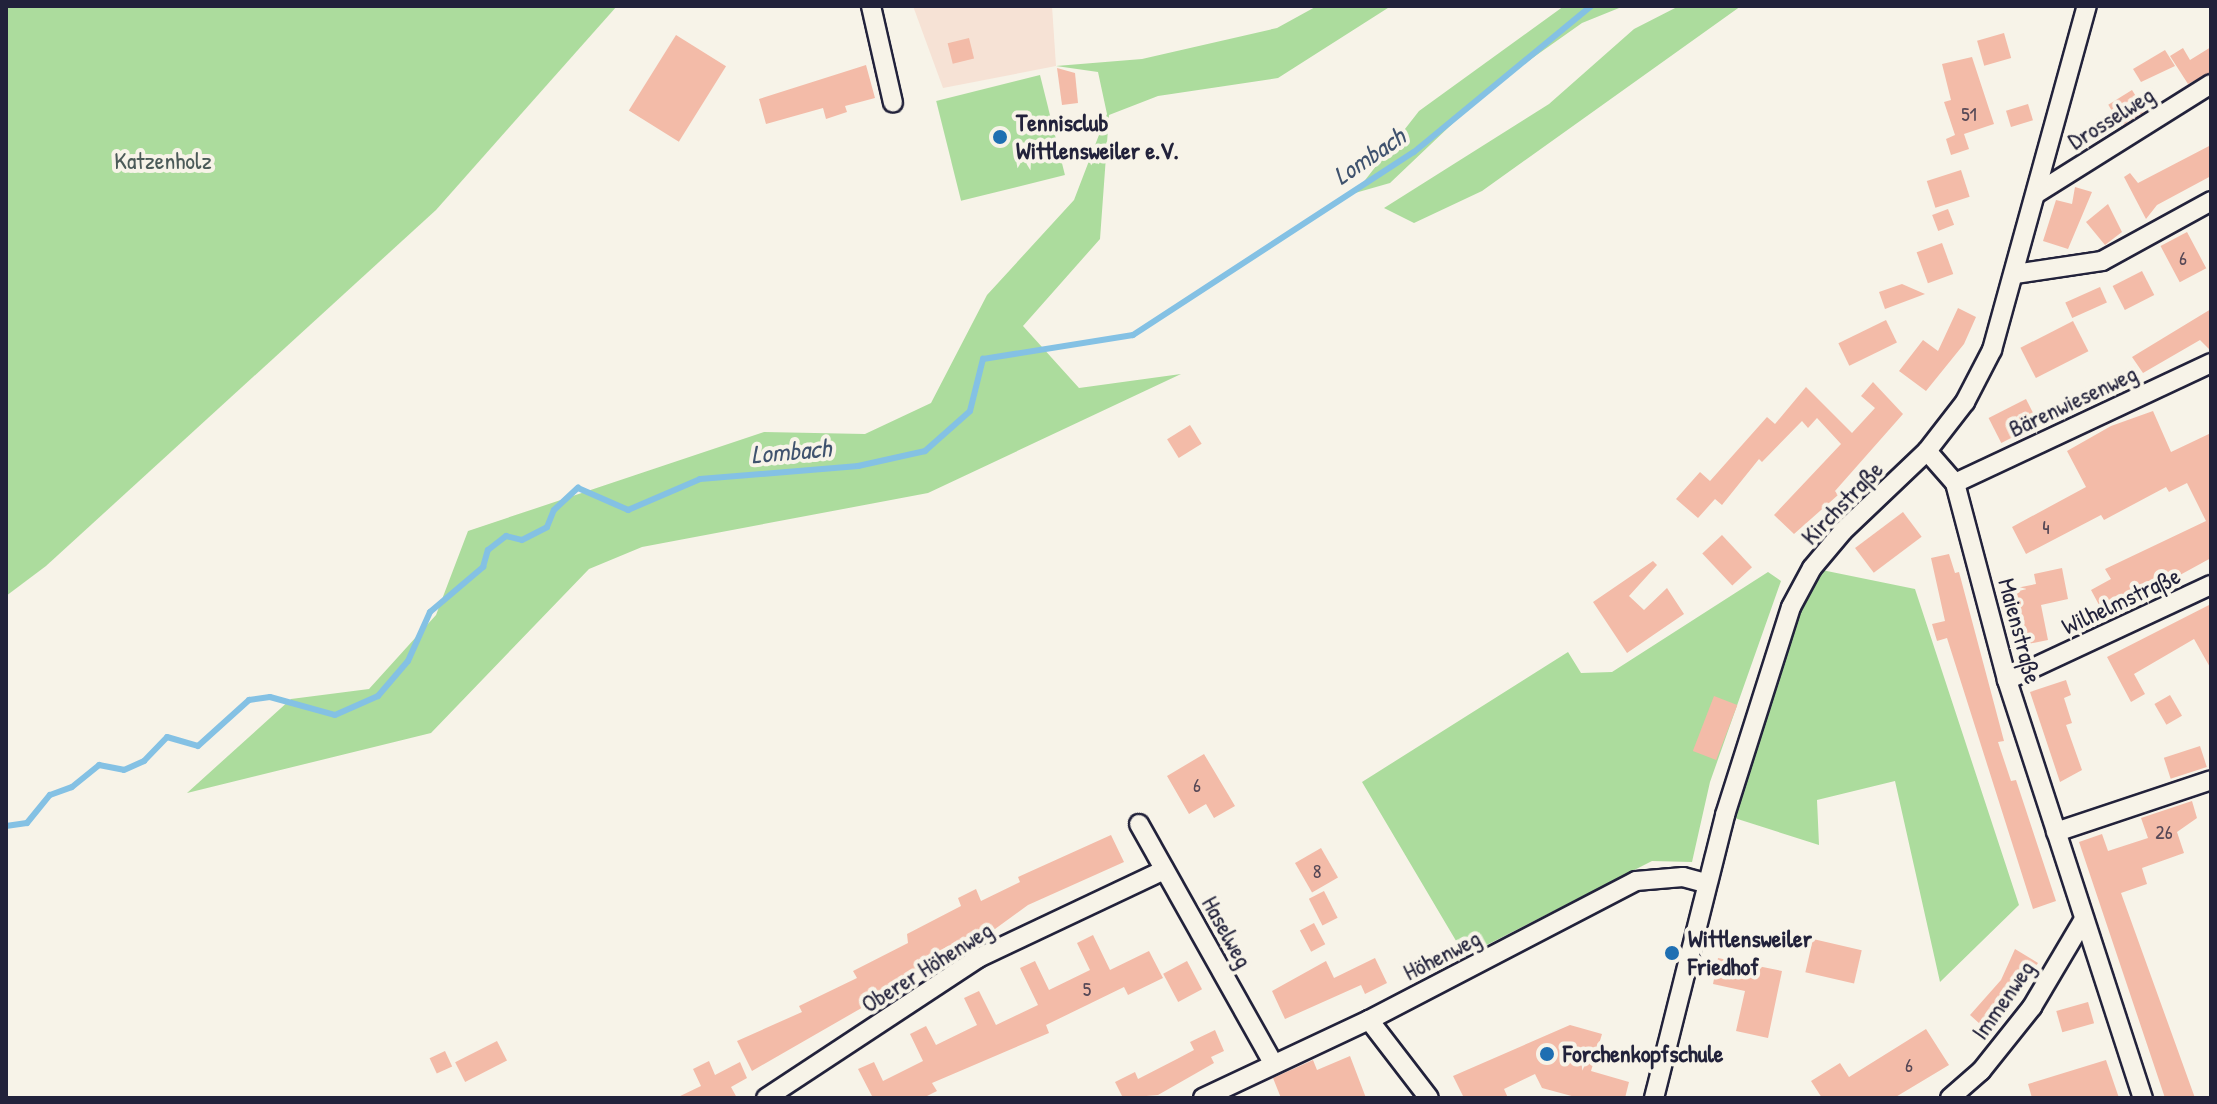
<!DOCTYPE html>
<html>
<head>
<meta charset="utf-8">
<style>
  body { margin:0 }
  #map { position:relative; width:2217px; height:1104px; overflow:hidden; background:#f7f3e8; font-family:"Patrick Hand",sans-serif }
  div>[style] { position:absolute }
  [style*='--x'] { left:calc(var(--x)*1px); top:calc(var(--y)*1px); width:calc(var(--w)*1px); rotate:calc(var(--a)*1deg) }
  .built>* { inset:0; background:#f6e2d5 }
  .green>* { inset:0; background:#acdc9d; transform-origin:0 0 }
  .stream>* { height:6px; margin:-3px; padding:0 3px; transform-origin:3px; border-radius:3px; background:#84c1e4 }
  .building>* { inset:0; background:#f3bba8; transform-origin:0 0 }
  .roads { filter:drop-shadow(2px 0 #22223b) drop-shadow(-2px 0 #22223b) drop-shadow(0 2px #22223b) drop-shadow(0 -2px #22223b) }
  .minor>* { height:18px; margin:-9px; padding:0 9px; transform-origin:9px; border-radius:9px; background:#f7f3e8 }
  .dots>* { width:22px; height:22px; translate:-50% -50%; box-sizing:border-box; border:4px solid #f7f3e8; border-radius:50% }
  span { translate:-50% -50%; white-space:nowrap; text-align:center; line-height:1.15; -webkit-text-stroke:8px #f7f3e8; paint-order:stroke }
  .number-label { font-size:20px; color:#564856 }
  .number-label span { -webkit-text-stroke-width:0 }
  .street-label { font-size:24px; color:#22223b }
  .poi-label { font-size:24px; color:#22223b; font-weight:700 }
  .left { translate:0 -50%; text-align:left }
  .park-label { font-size:24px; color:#4b5a58 }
  .water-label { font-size:26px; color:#3f526e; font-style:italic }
  .frame { position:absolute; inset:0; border:8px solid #22223b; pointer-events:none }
</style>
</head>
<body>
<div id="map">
  <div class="built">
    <div style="clip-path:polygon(913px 6px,1052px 6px,1056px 66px,943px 88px)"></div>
  </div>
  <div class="green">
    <div style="clip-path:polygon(6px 6px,617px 6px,436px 210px,46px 566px,6px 596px)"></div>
    <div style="clip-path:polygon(1317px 6px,1391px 6px,1278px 78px,1158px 96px,1109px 115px,1100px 239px,1023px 326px,1079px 388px,1181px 374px,928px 493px,642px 547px,589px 569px,431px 733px,187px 793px,291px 699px,369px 689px,436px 615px,468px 531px,764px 432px,865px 434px,931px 403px,987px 295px,1074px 200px,1107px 114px,1098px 72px,1056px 66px,1142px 59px,1277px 28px)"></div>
    <div style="clip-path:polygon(1564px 6px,1624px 6px,1582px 23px,1490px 88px,1390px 183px,1355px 193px,1419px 111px)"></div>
    <div style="clip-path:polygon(1679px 6px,1741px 6px,1482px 191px,1414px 223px,1384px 208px,1549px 104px,1634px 29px)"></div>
    <div style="left:1040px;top:75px;width:103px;height:107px;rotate:76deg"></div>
    <div style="clip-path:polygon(1812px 568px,1915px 589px,2019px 905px,1940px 982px,1895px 781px,1817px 800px,1819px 845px,1725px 815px)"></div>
    <div style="clip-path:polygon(1768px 572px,1781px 581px,1710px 782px,1692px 862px,1652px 861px,1465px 956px,1362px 782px,1568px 652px,1581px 673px,1612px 672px)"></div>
  </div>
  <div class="stream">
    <div style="--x:6;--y:826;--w:21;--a:-8"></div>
    <div style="--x:27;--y:823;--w:36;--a:-51"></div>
    <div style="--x:50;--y:795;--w:23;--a:-20"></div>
    <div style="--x:72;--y:787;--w:35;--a:-39"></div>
    <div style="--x:99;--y:765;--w:25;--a:11"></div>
    <div style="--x:124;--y:770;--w:22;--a:-24"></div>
    <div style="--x:144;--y:761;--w:33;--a:-46"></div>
    <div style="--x:167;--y:737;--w:32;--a:16"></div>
    <div style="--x:198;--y:746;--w:69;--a:-42"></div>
    <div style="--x:249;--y:700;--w:21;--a:-8"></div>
    <div style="--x:270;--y:697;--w:67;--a:15.5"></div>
    <div style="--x:335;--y:715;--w:47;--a:-23.8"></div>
    <div style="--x:378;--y:696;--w:46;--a:-49.4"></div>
    <div style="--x:408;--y:661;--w:54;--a:-65.8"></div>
    <div style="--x:430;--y:612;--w:70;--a:-40.3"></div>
    <div style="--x:483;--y:567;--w:18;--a:-74"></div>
    <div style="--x:488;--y:550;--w:23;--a:-38"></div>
    <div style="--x:506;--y:536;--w:16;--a:14"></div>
    <div style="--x:522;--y:540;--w:28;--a:-27"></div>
    <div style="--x:547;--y:527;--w:18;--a:-68"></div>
    <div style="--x:554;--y:510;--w:33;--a:-43"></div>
    <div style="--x:578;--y:488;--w:55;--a:23.7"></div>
    <div style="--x:628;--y:510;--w:78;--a:-23.3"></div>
    <div style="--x:700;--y:479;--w:159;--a:-4.7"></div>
    <div style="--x:858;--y:466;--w:69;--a:-12.6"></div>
    <div style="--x:925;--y:451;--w:60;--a:-41.6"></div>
    <div style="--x:970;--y:411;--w:54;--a:-76"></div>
    <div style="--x:983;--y:359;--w:152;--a:-9.1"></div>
    <div style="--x:1133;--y:335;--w:335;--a:-33.1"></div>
    <div style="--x:1414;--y:152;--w:229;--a:-39.5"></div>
  </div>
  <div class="building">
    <div style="left:2004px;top:33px;width:26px;height:28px;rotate:74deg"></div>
    <div style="left:676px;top:35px;width:59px;height:89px;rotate:32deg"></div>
    <div style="left:969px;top:38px;width:21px;height:22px;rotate:76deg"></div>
    <div style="clip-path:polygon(2211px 47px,2211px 72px,2188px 84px,2170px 56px,2183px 48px,2190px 60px)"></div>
    <div style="clip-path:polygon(2165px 50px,2175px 66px,2141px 82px,2133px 69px)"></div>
    <div style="clip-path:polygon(1972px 57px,1994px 124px,1964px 134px,1969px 149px,1951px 155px,1946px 139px,1955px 135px,1944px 102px,1951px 100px,1942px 64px)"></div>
    <div style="clip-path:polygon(866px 65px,875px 98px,845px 106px,847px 112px,826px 119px,823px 108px,766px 124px,759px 99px)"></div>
    <div style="clip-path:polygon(1057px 68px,1075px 73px,1078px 103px,1062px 105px)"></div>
    <div style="left:2132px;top:90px;width:25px;height:28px;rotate:58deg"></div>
    <div style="left:2028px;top:104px;width:17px;height:23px;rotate:73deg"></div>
    <div style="clip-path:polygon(2211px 145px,2211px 176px,2157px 205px,2146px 219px,2124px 177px,2130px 173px,2138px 183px)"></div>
    <div style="left:1961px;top:170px;width:28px;height:36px;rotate:72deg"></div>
    <div style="clip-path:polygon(2075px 187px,2092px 192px,2068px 249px,2043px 241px,2056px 200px,2072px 204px)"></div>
    <div style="clip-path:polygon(2108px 204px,2122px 232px,2105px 245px,2086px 222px)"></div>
    <div style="left:1948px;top:209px;width:17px;height:17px;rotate:69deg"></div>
    <div style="left:2187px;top:232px;width:41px;height:30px;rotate:62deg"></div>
    <div style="left:1942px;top:243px;width:33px;height:27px;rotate:70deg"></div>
    <div style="left:2142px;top:271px;width:27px;height:33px;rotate:63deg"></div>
    <div style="clip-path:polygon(1902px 284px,1925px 294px,1885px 309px,1879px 292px)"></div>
    <div style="left:2100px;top:287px;width:17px;height:38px;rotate:66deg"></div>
    <div style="clip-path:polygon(1958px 308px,1976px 317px,1964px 344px,1926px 391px,1899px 371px,1923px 340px,1938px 351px)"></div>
    <div style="clip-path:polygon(2211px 309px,2211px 351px,2200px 340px,2143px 373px,2132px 357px)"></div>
    <div style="left:1886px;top:320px;width:25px;height:53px;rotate:64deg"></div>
    <div style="left:2073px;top:321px;width:34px;height:59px;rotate:63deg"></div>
    <div style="clip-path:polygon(1873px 382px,1903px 414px,1835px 491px,1838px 495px,1794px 534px,1774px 515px,1841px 444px,1817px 418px,1808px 428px,1802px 421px,1762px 462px,1759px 459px,1722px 505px,1715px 499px,1698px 518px,1676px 499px,1700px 472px,1710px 481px,1767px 417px,1775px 424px,1806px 387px,1852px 433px,1875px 408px,1861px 396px)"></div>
    <div style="left:2026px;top:399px;width:28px;height:42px;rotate:63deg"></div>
    <div style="clip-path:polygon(2153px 411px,2171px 452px,2211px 433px,2211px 558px,2105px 616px,2091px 590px,2111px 579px,2105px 569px,2206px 521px,2187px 483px,2169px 492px,2166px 487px,2104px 520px,2101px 515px,2026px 554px,2012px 527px,2086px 487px,2067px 451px,2111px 426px)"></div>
    <div style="left:1190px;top:425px;width:22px;height:27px;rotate:58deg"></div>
    <div style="left:1903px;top:512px;width:31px;height:60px;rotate:53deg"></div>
    <div style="left:1722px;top:535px;width:44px;height:27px;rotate:47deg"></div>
    <div style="clip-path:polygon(1949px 554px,1955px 573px,1959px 572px,2004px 741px,1998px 742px,2011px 781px,2016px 780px,2056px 901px,2033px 909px,1947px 638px,1937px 641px,1932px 624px,1945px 621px,1931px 558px)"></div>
    <div style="clip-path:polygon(1653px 561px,1657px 565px,1629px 596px,1644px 610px,1667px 588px,1684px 614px,1627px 653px,1593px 602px)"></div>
    <div style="clip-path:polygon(2062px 568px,2068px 599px,2041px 605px,2048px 640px,2018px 646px,2006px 590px,2036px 584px,2034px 574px)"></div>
    <div style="clip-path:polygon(2211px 604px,2211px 669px,2194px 639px,2134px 674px,2145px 694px,2131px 702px,2107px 657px)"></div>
    <div style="clip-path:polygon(2066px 680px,2071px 695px,2064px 698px,2072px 723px,2066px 725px,2082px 770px,2060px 782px,2030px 692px)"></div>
    <div style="left:2170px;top:695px;width:24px;height:18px;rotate:60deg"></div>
    <div style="left:1714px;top:696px;width:25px;height:59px;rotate:21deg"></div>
    <div style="left:2200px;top:746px;width:22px;height:38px;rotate:72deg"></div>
    <div style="clip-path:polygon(1204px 754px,1235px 806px,1214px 818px,1206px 804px,1189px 814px,1167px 776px)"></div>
    <div style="clip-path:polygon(2192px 801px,2197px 818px,2177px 832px,2184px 853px,2142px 868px,2147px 884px,2121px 893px,2195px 1098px,2165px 1098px,2079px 842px,2102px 834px,2108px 851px,2148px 838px,2141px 818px)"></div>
    <div style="clip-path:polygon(1111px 835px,1124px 862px,1028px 905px,995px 929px,977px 938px,974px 933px,915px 963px,918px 971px,862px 1000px,865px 1006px,752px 1071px,737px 1041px,802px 1012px,799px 1006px,857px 978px,853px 971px,908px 943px,907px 934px,961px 906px,958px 898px,976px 889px,981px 901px,1020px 882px,1018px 877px)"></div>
    <div style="left:1321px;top:848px;width:34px;height:30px;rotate:60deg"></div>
    <div style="left:1324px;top:891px;width:30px;height:17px;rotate:63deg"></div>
    <div style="left:1314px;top:923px;width:24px;height:16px;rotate:62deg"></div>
    <div style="clip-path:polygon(1093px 935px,1110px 970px,1149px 951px,1163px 978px,1128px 995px,1124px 987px,1046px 1025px,1049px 1033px,932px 1083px,937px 1091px,923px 1098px,873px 1098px,858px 1069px,874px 1062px,883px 1081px,923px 1061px,910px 1034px,926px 1026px,936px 1045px,977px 1025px,964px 998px,979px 991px,996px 1025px,1038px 1005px,1020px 968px,1035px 961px,1049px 990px,1090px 970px,1077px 943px)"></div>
    <div style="left:1813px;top:939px;width:50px;height:34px;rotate:13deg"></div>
    <div style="clip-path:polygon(2015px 949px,2038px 963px,1990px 1033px,1970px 1015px,2001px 980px)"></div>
    <div style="clip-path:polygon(1375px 958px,1387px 983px,1365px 994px,1361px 985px,1285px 1019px,1272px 991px,1326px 961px,1334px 978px)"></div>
    <div style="clip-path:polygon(1718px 958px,1782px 971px,1768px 1038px,1736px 1031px,1745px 991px,1713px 984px)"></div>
    <div style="left:1187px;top:961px;width:32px;height:27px;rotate:62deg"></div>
    <div style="left:2088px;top:1002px;width:22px;height:33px;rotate:74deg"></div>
    <div style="clip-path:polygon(1570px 1025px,1602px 1034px,1591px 1071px,1629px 1082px,1625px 1098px,1579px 1098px,1542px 1088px,1535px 1074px,1504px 1089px,1508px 1098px,1464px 1098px,1453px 1076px)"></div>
    <div style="clip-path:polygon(1926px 1029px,1949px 1065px,1894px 1098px,1822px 1098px,1811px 1081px,1840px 1063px,1849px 1077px)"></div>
    <div style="clip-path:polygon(1215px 1030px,1224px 1051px,1211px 1057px,1214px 1063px,1158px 1095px,1123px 1098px,1115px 1082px,1135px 1072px,1138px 1079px,1177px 1059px,1194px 1050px,1190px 1042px)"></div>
    <div style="left:497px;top:1041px;width:22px;height:47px;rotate:63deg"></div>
    <div style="left:445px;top:1051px;width:17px;height:17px;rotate:65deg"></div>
    <div style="clip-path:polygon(1350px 1056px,1366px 1098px,1281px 1098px,1273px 1078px,1313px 1060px,1317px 1070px)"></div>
    <div style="clip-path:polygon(2106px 1060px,2119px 1098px,2032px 1098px,2028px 1084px)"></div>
    <div style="clip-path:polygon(709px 1061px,715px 1075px,740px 1062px,747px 1078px,731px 1087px,737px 1098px,676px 1098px,701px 1086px,693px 1069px)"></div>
  </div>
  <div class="roads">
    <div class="minor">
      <div style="--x:871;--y:6;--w:99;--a:77.2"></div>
      <div style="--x:2037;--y:193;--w:205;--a:-32.1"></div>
      <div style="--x:2015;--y:274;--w:88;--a:-8.5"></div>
      <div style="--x:2102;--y:261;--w:124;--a:-28.8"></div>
      <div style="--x:1927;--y:451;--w:43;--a:48.8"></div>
      <div style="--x:1955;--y:483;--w:204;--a:75.2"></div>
      <div style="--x:2007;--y:680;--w:440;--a:72"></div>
      <div style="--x:1955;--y:483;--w:283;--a:-25.1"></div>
      <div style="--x:2007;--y:680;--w:225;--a:-25"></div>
      <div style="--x:1139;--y:824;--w:274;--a:60.7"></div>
      <div style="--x:2056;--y:832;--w:163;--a:-18.5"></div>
      <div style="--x:1369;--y:1020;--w:98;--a:52.4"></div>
      <div style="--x:766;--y:1098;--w:254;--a:-33.4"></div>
      <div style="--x:978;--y:958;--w:206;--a:-25.3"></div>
      <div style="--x:1203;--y:1098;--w:183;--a:-25.2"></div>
      <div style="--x:1369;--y:1020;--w:301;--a:-27.5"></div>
      <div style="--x:1636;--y:881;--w:47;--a:-4.9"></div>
      <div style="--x:1683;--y:877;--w:24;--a:15"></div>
      <div style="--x:1654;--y:1098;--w:292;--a:-75.9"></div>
      <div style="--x:1725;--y:815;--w:218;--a:-72.4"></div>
      <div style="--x:1791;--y:607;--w:44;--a:-61.7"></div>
      <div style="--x:1812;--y:568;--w:48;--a:-50"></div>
      <div style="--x:1843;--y:531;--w:116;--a:-43.6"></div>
      <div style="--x:1927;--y:451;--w:62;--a:-52.2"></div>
      <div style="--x:1965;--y:402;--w:59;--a:-62.6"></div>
      <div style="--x:1992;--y:350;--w:357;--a:-74.6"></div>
      <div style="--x:1950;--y:1098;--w:41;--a:-41.1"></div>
      <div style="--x:1981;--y:1071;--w:82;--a:-51.4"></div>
      <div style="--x:2032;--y:1007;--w:102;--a:-59.4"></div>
    </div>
  </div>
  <div class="dots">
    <div style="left:1000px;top:137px;background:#1f6fb2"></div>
    <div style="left:1672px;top:953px;background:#1f6fb2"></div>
    <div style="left:1547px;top:1054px;background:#1f6fb2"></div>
  </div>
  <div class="number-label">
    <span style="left:1969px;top:113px">51</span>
    <span style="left:2183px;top:257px">6</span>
    <span style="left:2046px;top:526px">4</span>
    <span style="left:1197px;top:784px">6</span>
    <span style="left:2164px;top:831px">26</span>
    <span style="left:1317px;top:870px">8</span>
    <span style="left:1087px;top:988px">5</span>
    <span style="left:1909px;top:1064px">6</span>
  </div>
  <div class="street-label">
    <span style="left:2111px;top:118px;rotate:-32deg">Drosselweg</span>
    <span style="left:2073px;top:401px;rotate:-25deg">Bärenwiesenweg</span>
    <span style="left:1842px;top:503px;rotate:-46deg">Kirchstraße</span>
    <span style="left:2121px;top:601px;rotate:-25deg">Wilhelmstraße</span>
    <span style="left:2020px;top:631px;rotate:75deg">Maienstraße</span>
    <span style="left:1227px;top:932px;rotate:61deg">Haselweg</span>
    <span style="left:1442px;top:955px;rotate:-27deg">Höhenweg</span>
    <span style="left:927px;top:967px;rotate:-32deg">Oberer Höhenweg</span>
    <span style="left:2003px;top:1000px;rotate:-55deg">Immenweg</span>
  </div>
  <div class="poi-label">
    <span class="left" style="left:1016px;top:137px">Tennisclub<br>Wittlensweiler e.V.</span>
    <span class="left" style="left:1688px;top:953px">Wittlensweiler<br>Friedhof</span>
    <span class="left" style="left:1563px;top:1054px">Forchenkopfschule</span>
  </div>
  <div class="park-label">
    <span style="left:163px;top:161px">Katzenholz</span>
  </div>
  <div class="water-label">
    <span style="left:1369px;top:156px;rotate:-34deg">Lombach</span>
    <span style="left:791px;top:451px;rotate:-5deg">Lombach</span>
  </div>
  <div class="frame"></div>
</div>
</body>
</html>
